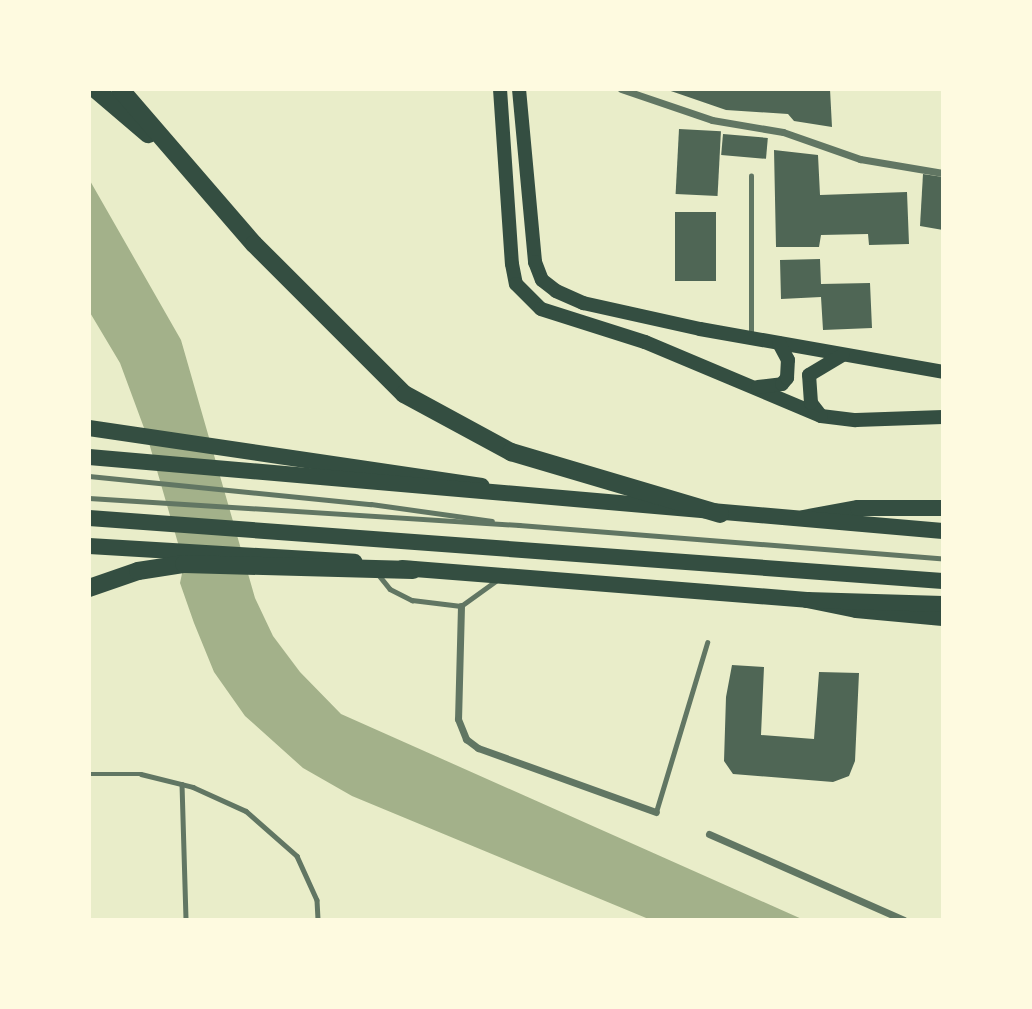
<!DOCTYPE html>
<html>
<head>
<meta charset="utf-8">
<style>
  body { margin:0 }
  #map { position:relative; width:1032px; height:1009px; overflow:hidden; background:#e9edc9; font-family:"Source Sans 3",sans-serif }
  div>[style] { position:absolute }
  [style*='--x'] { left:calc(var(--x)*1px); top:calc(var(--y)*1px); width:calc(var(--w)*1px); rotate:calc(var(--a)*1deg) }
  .water>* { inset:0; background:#a3b18a }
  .building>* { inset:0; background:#4f6655; transform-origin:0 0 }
  .service>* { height:4.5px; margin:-2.25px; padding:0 2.25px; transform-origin:2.25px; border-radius:2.25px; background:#617663 }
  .minor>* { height:7px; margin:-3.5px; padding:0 3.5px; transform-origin:3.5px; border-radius:3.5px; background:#617663 }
  .secondary>* { height:14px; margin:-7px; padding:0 7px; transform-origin:7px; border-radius:7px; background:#344e41 }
  .primary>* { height:16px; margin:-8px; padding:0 8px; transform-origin:8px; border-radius:8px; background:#344e41 }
  .trunk>* { height:16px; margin:-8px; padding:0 8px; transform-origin:8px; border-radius:8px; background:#344e41 }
  .motorway>* { height:18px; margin:-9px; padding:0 9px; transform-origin:9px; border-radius:9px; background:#344e41 }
  span { translate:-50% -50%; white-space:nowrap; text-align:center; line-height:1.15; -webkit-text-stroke:7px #fefae0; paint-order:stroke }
  .frame { position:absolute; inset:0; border:91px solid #fefae0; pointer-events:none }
</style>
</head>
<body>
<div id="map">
  <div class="water">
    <div style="clip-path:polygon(89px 179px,181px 340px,255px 598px,273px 636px,300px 672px,341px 714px,804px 920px,651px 920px,352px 796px,303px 768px,245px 716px,214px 672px,194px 623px,180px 583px,184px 564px,147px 436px,120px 363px,89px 311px)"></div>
  </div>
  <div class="building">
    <div style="clip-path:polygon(665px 89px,830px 89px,832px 127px,794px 121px,788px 114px,726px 110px)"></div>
    <div style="left:679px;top:129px;width:42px;height:65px;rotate:3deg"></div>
    <div style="left:723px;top:134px;width:45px;height:21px;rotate:5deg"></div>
    <div style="clip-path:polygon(774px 150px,818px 155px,820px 195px,907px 192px,909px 244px,869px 245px,868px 234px,821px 235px,819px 247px,776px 247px)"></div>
    <div style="clip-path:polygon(923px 174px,943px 177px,943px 230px,920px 226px)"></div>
    <div style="left:675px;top:212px;width:41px;height:69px"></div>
    <div style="clip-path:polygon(820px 259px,821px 284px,870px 283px,872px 328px,823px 330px,821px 297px,781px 299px,780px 260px)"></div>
    <div style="clip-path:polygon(732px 665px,764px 667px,761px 735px,814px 739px,819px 672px,859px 673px,855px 761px,849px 776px,833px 782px,733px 774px,724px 761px,726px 697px)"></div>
  </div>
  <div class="service">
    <div style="--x:751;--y:335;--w:159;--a:-90"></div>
    <div style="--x:89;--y:476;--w:283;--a:5.7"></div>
    <div style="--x:371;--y:504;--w:122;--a:8"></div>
    <div style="--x:89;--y:498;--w:431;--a:3.6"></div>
    <div style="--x:519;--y:525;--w:425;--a:4.5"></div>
    <div style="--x:378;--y:574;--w:19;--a:51"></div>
    <div style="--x:390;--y:589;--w:25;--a:27"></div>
    <div style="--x:412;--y:600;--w:49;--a:7"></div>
    <div style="--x:461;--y:606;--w:44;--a:-35.8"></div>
    <div style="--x:89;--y:774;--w:52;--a:0"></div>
    <div style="--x:141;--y:774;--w:54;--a:14"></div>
    <div style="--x:193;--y:787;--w:58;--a:24.4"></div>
    <div style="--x:246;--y:811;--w:68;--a:41.4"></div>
    <div style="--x:297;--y:856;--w:48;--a:65.6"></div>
    <div style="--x:317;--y:900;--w:20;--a:87"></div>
    <div style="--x:182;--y:784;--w:136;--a:88.3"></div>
    <div style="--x:656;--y:812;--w:177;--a:-73.2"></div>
  </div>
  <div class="minor">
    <div style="--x:621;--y:89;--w:96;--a:18.8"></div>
    <div style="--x:712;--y:120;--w:72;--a:9.6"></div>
    <div style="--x:783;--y:132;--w:82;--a:19.3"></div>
    <div style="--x:860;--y:159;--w:84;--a:9.6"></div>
    <div style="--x:461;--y:606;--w:113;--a:91.5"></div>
    <div style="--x:458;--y:719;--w:22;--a:68"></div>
    <div style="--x:466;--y:739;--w:15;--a:37"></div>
    <div style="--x:478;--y:748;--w:189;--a:19.8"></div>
    <div style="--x:709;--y:834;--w:213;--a:23.8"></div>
  </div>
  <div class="secondary">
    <div style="--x:500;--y:89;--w:175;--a:86.1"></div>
    <div style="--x:512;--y:264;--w:20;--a:79"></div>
    <div style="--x:516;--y:284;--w:35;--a:45"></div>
    <div style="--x:541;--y:309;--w:109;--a:17.6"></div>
    <div style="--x:645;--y:342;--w:191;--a:22.8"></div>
    <div style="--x:821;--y:416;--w:35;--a:7"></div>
    <div style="--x:856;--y:420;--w:87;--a:-2"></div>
    <div style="--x:519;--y:89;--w:174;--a:84.7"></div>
    <div style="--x:535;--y:262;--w:19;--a:69"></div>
    <div style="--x:542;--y:280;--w:18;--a:38"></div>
    <div style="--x:556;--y:291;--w:30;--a:24"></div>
    <div style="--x:583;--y:303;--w:120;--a:12.5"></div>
    <div style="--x:700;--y:329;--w:247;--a:10"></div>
    <div style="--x:758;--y:387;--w:24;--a:-7"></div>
    <div style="--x:782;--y:384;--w:8;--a:-50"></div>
    <div style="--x:787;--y:378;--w:18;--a:-87"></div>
    <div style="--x:788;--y:360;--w:19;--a:-118"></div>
    <div style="--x:821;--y:416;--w:16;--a:-128"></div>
    <div style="--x:811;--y:403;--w:28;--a:-94"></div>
    <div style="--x:809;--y:375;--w:39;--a:-31"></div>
  </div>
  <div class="primary">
    <div style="--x:89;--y:428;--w:397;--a:8.4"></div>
    <div style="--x:803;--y:518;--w:56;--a:-10.3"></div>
    <div style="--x:858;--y:508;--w:85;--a:0"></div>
    <div style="--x:89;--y:546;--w:266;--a:3.4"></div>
    <div style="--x:402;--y:568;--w:406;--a:4.5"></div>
    <div style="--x:807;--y:600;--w:50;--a:11.5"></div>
    <div style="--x:856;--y:610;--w:87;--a:5.3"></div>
  </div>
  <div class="trunk">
    <div style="--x:89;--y:457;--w:857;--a:4.95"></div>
    <div style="--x:89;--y:518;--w:856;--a:4.22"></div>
    <div style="--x:807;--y:600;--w:136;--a:1.7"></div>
  </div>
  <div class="motorway">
    <div style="--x:95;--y:89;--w:70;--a:40.3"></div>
    <div style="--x:120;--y:89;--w:205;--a:49.2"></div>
    <div style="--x:254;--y:244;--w:212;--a:45"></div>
    <div style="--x:404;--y:394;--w:122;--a:28.5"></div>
    <div style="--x:511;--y:452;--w:218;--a:16.5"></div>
    <div style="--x:89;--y:588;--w:52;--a:-19.1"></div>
    <div style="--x:138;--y:571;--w:47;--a:-8.7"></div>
    <div style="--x:184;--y:564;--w:229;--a:1.5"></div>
  </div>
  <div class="frame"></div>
</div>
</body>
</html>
